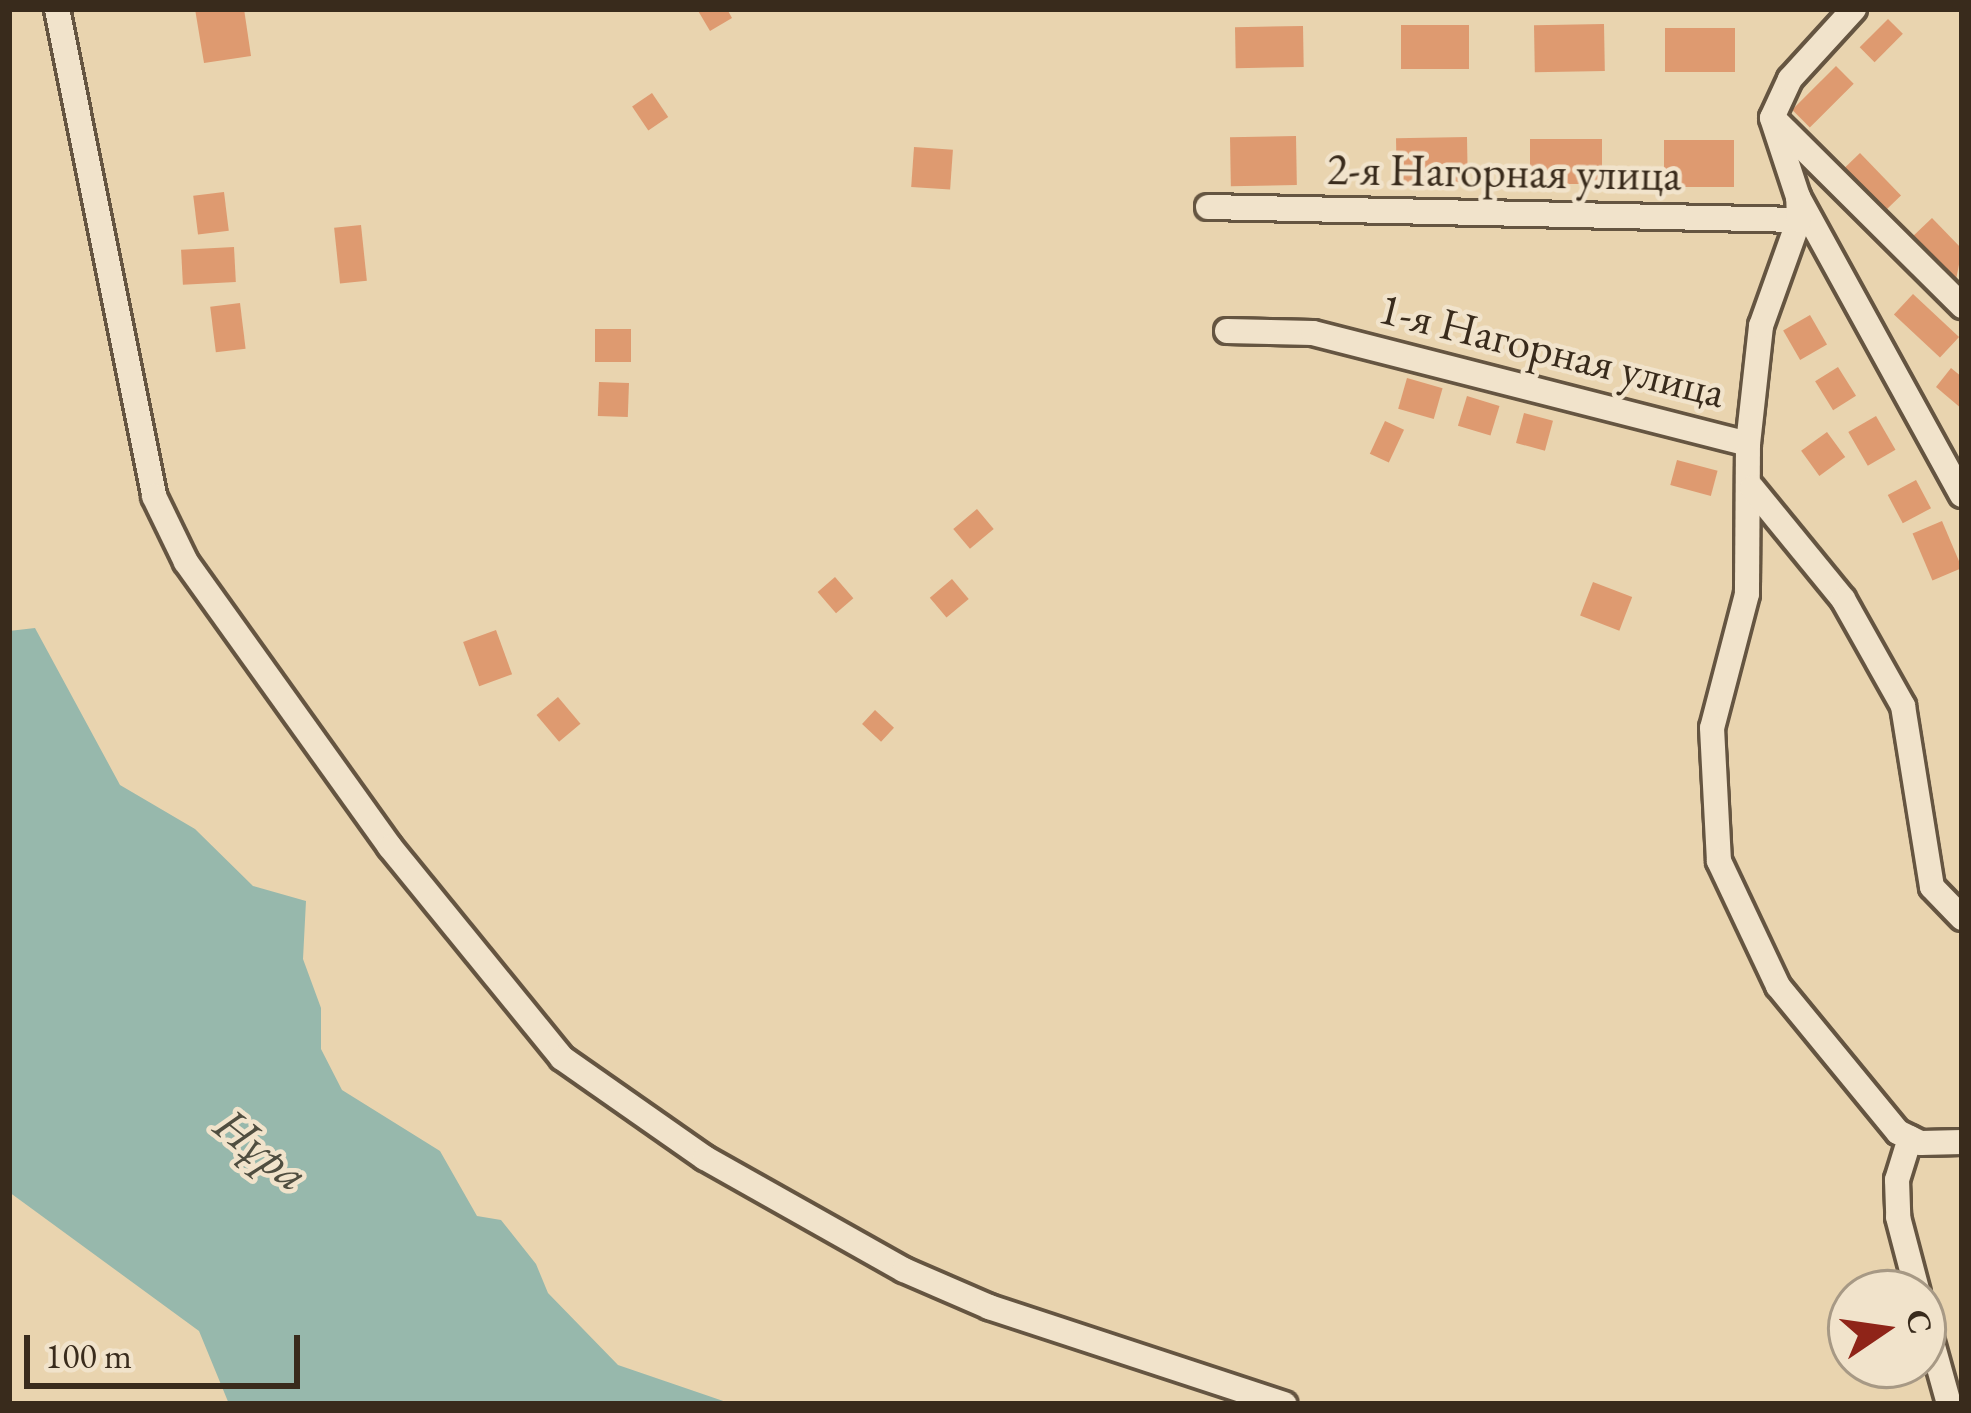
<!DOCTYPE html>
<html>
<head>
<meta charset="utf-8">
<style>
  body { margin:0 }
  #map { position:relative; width:1971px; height:1413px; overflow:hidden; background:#e9d4af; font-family:"EB Garamond",serif }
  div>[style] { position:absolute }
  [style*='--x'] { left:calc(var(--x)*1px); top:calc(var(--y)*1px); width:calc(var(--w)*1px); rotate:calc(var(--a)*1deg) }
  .water>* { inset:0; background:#97b8ac }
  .building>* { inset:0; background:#de9a70; transform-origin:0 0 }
  .roads { filter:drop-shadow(3px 0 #655541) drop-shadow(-3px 0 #655541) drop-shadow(0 3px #655541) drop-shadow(0 -3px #655541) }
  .minor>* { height:24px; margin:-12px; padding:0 12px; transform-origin:12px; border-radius:12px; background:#f1e3cb }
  span { translate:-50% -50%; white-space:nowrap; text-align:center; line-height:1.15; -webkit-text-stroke:9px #f1e3cb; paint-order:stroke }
  .street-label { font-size:45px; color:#392b1c }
  .water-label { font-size:48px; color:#504e40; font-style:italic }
  .frame { position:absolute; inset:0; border:12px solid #392b1c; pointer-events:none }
  .north { position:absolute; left:1827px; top:1269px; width:120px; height:120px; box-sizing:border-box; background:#f1e3cb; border:3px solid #a79985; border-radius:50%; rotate:77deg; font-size:33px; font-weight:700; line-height:48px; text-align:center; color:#392b1c }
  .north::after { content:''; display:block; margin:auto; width:42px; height:54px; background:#8f2418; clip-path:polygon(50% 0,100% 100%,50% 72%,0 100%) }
  .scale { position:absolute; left:24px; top:1335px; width:276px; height:54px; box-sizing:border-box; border:6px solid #392b1c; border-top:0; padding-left:15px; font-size:36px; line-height:42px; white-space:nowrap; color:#392b1c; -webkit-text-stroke:9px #f1e3cb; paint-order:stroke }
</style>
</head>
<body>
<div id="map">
  <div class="water">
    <div style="clip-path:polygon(35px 628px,120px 785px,195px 829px,253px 886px,306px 901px,303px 959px,321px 1008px,321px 1049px,342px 1090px,440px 1151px,477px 1216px,501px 1220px,536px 1264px,548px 1293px,618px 1365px,732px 1404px,229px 1404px,199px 1331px,9px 1192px,9px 631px)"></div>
  </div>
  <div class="building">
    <div style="clip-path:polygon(195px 9px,244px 9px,251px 56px,204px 63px)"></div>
    <div style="clip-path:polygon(697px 9px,727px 9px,732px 18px,710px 31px)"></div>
    <div style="left:1888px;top:19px;width:21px;height:40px;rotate:45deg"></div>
    <div style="left:1604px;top:24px;width:47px;height:70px;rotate:89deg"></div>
    <div style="left:1469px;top:25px;width:44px;height:68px;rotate:90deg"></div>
    <div style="left:1303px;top:26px;width:41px;height:68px;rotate:89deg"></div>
    <div style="left:1735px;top:28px;width:44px;height:70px;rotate:90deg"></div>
    <div style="left:1836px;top:66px;width:25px;height:62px;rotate:45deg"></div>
    <div style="left:652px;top:93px;width:29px;height:24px;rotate:56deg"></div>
    <div style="left:1296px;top:136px;width:49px;height:66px;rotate:89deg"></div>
    <div style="left:1467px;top:137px;width:45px;height:71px;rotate:89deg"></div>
    <div style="left:1602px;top:139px;width:45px;height:72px;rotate:90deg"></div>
    <div style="left:1734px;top:140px;width:47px;height:70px;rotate:90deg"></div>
    <div style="left:914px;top:147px;width:39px;height:40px;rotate:4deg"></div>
    <div style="left:1860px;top:153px;width:59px;height:27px;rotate:46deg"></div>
    <div style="left:224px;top:192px;width:39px;height:31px;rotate:83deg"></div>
    <div style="clip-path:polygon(1932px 218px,1962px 249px,1955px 285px,1910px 239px)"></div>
    <div style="left:361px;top:225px;width:56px;height:27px;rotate:84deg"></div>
    <div style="left:234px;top:247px;width:35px;height:53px;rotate:87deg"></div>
    <div style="left:1913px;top:294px;width:63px;height:28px;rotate:43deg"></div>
    <div style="left:240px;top:303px;width:46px;height:30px;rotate:83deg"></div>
    <div style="left:1810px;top:315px;width:34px;height:31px;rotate:60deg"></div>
    <div style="left:595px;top:329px;width:36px;height:33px"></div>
    <div style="left:1838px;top:367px;width:34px;height:27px;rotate:58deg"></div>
    <div style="clip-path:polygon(1951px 368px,1962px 377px,1962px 409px,1936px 387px)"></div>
    <div style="left:1407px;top:378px;width:37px;height:32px;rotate:16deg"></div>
    <div style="left:599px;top:382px;width:30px;height:34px;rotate:2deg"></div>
    <div style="left:1467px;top:396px;width:34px;height:31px;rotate:17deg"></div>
    <div style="left:1524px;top:413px;width:30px;height:31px;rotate:15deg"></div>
    <div style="left:1876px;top:416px;width:39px;height:32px;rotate:60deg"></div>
    <div style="left:1385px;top:421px;width:21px;height:36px;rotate:25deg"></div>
    <div style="left:1827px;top:432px;width:31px;height:32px;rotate:54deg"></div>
    <div style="left:1677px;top:460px;width:42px;height:26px;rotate:15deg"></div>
    <div style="left:1916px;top:480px;width:32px;height:32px;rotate:62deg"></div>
    <div style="left:977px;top:509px;width:26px;height:31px;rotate:50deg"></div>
    <div style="left:1942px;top:521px;width:51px;height:32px;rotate:67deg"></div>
    <div style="left:835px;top:577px;width:28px;height:23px;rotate:49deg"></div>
    <div style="left:952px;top:579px;width:26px;height:29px;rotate:50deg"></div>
    <div style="left:1593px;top:582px;width:42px;height:36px;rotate:21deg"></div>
    <div style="left:496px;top:630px;width:47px;height:35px;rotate:70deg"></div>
    <div style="left:558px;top:697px;width:35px;height:28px;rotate:50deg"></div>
    <div style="left:875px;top:710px;width:26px;height:19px;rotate:43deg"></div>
  </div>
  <div class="roads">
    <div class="minor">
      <div style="--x:57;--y:9;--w:497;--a:78.7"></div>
      <div style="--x:154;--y:496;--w:73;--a:64.1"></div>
      <div style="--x:186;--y:562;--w:350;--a:54.4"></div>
      <div style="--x:390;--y:847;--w:272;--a:50.8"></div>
      <div style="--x:562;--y:1058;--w:174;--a:35"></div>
      <div style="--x:705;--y:1158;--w:228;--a:29.4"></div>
      <div style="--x:904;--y:1270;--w:93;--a:23.5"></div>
      <div style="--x:989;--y:1307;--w:311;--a:18.2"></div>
      <div style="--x:1772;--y:118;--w:83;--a:71.8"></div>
      <div style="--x:1798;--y:197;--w:340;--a:61.2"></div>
      <div style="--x:1772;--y:118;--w:43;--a:-65.2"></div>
      <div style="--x:1790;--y:79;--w:95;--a:-47.6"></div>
      <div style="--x:1778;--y:123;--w:260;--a:44.8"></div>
      <div style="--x:1208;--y:207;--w:591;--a:1.26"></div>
      <div style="--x:1227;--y:331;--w:86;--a:1.3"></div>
      <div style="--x:1313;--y:333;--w:449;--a:14.3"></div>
      <div style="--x:1748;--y:444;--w:119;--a:-83.7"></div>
      <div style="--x:1761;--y:326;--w:113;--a:-70.3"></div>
      <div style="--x:1799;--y:220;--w:23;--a:-92"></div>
      <div style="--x:1748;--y:444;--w:150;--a:90.4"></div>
      <div style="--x:1747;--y:594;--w:138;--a:104.6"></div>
      <div style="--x:1712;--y:728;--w:133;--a:87"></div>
      <div style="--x:1719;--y:861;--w:138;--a:64.7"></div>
      <div style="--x:1778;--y:986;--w:189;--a:50.6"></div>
      <div style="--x:1898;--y:1132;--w:25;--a:26"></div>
      <div style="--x:1921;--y:1143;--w:41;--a:-1.4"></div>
      <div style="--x:1752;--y:488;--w:144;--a:50.7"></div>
      <div style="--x:1843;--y:599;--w:123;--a:60.7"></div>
      <div style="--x:1903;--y:706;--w:183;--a:80.9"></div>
      <div style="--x:1932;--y:887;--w:43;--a:45.9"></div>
      <div style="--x:1910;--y:1138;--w:44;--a:107.2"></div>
      <div style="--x:1897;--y:1180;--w:37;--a:88"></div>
      <div style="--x:1898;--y:1217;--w:79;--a:75.3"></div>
      <div style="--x:1923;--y:1310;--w:98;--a:74.5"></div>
    </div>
  </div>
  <div class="street-label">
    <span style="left:1504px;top:172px;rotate:1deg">2-я Нагорная улица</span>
    <span style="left:1552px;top:350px;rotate:14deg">1-я Нагорная улица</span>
  </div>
  <div class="water-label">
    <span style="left:262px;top:1149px;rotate:38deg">Нұра</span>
  </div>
  <div class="frame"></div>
  <div class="north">С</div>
  <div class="scale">100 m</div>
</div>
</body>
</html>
